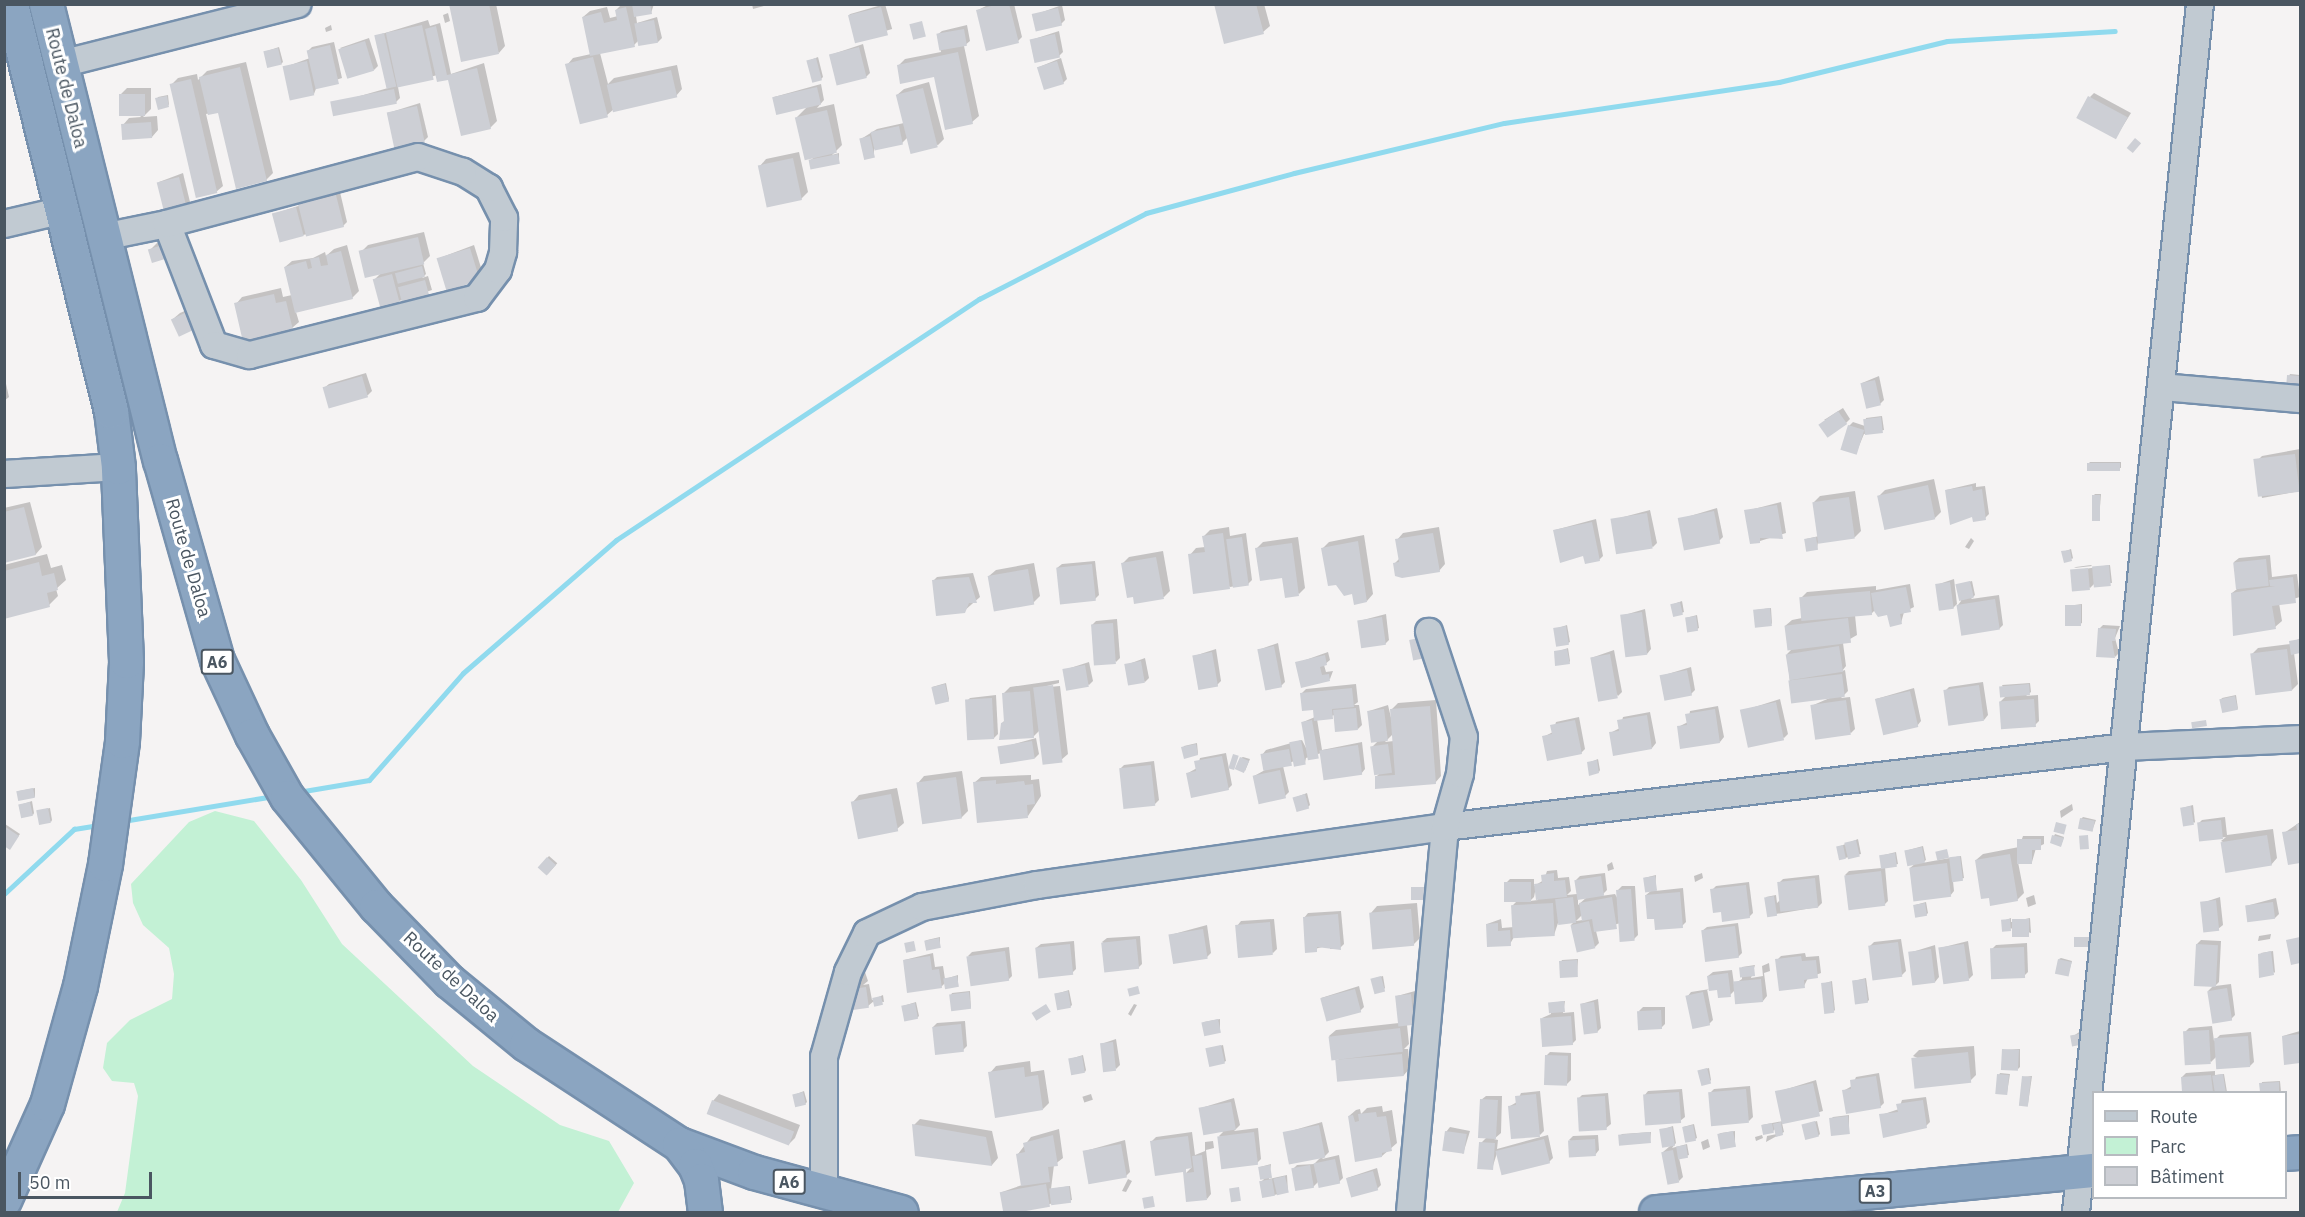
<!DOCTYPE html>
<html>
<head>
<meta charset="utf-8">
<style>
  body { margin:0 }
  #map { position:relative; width:2305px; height:1217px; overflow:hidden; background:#f5f3f3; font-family:"IBM Plex Sans",sans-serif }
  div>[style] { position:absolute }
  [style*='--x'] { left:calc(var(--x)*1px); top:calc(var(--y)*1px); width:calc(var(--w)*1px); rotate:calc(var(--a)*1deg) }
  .green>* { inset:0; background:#c3f1d5 }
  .shadow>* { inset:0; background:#0003; transform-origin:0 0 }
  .stream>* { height:5px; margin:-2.5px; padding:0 2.5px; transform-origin:2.5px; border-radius:2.5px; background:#90daee }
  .building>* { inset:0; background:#cdcfd5; transform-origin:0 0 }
  .roads { filter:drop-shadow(2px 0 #7690ad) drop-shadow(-2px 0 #7690ad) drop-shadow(0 2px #7690ad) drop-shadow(0 -2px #7690ad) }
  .minor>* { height:26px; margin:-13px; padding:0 13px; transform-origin:13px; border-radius:13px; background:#c1cad2 }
  .highway>* { height:33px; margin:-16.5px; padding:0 16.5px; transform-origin:16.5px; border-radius:16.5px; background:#8ba5c1 }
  span { translate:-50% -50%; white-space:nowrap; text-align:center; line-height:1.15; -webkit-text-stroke:6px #fff; paint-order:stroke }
  .shield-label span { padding:2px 4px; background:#fff; border:2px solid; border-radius:4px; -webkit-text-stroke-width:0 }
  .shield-label { font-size:16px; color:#4a5661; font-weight:700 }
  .street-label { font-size:18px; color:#4a5661 }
  .frame { position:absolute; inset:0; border:6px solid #4a5661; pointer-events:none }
  .legend { position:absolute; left:2092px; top:1091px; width:195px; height:108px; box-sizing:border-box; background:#fff; border:2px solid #b7bbc0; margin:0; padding:8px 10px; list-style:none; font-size:18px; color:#4a5661 }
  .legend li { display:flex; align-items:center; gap:12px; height:30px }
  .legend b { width:30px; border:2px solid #b7bbc0 }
  .scale { position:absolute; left:18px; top:1172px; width:134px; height:27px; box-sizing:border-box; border:3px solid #4a5661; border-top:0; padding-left:8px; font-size:18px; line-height:21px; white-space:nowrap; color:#4a5661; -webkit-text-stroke:4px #fff; paint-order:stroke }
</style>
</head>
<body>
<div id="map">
  <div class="green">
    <div style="clip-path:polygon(215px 811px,254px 821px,301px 880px,342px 944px,473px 1066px,560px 1125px,609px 1141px,634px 1183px,618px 1212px,117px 1212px,125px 1193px,138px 1096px,134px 1083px,112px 1081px,103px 1068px,107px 1043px,130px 1020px,172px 999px,174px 974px,169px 948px,143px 925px,133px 903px,131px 884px,189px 822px)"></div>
  </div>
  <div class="shadow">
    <div style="clip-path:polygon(450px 4px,496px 4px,505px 46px,499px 53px)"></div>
    <div style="clip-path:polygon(622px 4px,654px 4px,651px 13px,636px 16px,637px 23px,657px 17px,662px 38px,658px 42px,639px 40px,634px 45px,600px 53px,608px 84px,614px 78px,677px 65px,682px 89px,676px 96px,614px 109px,607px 115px,567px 65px,573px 58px,591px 54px,583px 17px,590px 11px,607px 7px,610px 18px,618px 16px,616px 10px)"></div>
    <div style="clip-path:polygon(752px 4px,771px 4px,753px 9px)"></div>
    <div style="left:885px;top:4px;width:26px;height:37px;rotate:74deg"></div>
    <div style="clip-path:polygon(990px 4px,1014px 4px,1022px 37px,1018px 41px,978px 10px)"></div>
    <div style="clip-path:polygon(1215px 4px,1264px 4px,1270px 26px,1263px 32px)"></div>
    <div style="clip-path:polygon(1062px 5px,1065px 20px,1061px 24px,1034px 15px)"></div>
    <div style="clip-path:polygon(448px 13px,450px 21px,445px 23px,443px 15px)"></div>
    <div style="clip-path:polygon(428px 20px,430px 26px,440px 23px,451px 74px,484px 63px,497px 121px,490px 128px,449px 76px,437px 75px,398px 87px,400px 98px,396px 102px,332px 104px,388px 88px,375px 36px)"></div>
    <div style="clip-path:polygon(331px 25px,332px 30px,326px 32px,325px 28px)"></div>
    <div style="clip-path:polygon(967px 25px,970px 41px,964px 46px,979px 116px,972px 122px,935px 75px,898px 66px,905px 59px,941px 52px,937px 35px,942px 31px)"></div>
    <div style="clip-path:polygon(1059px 31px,1063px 52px,1058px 57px,1031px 40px)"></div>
    <div style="clip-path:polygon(369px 38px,378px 66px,374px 70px,340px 48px)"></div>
    <div style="clip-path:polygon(334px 42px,342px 78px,317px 86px,314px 94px,292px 99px,285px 67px,310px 58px,308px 51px,312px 47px)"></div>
    <div style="clip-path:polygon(863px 44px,870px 73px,866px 77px,830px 55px)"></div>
    <div style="clip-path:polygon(279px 47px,283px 62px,281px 64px,264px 52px)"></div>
    <div style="clip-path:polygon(818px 57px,823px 77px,821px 79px,808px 61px)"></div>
    <div style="clip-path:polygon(1061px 58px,1067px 79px,1063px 83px,1039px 67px)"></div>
    <div style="clip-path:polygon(246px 62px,273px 173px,266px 180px,220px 111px,206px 114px,223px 186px,216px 192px,172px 84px,178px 78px,197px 74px,198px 80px,207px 71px)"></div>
    <div style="clip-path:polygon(929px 82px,944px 139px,938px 145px,908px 137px,902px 143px,874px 149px,874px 156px,861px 139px,877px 129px,904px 123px,897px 95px,904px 89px)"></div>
    <div style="clip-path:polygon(821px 84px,824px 100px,817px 108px,834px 104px,842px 145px,832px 155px,839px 153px,839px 163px,810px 161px,816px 155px,797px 117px,807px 107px,774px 97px)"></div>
    <div style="clip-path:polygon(127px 88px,151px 88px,151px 109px,143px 117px,157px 116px,158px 130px,152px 137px,123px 125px,129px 118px,141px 117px,121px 94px)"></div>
    <div style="clip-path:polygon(2094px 93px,2131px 113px,2116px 137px,2090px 97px)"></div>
    <div style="clip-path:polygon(168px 95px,169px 105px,157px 99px,158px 97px)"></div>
    <div style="clip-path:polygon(420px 103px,428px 137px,424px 141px,388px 113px)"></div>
    <div style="clip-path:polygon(799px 152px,808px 192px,801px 199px,760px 166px,766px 159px)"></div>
    <div style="clip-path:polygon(183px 173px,190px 202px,186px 206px,159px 182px)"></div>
    <div style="clip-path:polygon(340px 192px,347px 222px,343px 226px,303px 235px,274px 214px)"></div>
    <div style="clip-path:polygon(424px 232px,430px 256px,423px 263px,426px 274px,422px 278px,428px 276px,432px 290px,399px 301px,374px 280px,381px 273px,361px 252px,368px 245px)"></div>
    <div style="clip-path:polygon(173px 238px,176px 249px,150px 250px,157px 243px)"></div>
    <div style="clip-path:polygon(347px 245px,359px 291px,352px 298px,296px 312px,299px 322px,292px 328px,236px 304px,242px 297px,281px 288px,283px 297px,292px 295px,285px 267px,292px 261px,313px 258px,325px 252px,326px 256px,334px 249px)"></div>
    <div style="clip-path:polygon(474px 245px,483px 274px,479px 278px,437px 259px)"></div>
    <div style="clip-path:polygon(196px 306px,202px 320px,173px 319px,180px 313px)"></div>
    <div style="clip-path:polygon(366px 373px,372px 391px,368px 395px,330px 407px,324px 388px,329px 384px)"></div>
    <div style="clip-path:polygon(2290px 374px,2300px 375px,2300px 392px,2289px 376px)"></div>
    <div style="clip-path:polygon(4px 375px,9px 397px,4px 401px)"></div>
    <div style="clip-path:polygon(1879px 376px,1884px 400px,1880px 404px,1862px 383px)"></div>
    <div style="clip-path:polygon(1843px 408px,1850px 419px,1846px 423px,1824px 420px)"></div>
    <div style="clip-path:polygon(1882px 416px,1884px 430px,1864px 434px,1856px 453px,1849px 426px,1853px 422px,1865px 426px,1866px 418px)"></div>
    <div style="clip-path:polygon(2300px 449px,2300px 491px,2262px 498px,2256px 462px,2262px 456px)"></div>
    <div style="clip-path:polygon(2090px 462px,2121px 462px,2121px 468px,2089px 463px)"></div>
    <div style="clip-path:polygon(1934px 479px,1941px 512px,1935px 518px,1878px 497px,1885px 490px)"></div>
    <div style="clip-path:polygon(1976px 483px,1976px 487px,1985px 486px,1989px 514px,1985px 518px,1946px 490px)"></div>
    <div style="clip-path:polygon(1855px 491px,1861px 531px,1855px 537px,1818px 542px,1817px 549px,1806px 539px,1819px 536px,1814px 502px,1820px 496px)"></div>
    <div style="clip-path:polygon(2095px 494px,2101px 494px,2099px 520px,2093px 496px)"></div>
    <div style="clip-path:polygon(30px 502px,42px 547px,36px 554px,4px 561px,4px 508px)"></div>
    <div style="clip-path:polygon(1781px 502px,1786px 533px,1760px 541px,1746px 511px)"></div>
    <div style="clip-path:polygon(1717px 508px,1723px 537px,1719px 541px,1680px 519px)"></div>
    <div style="clip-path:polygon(1650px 510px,1657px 543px,1653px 547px,1612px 520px)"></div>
    <div style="clip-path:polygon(1596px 519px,1603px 556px,1599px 560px,1555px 530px)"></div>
    <div style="clip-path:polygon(1229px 527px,1230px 536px,1246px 533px,1252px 580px,1248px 584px,1230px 587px,1190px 555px,1196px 548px,1205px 547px,1204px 536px,1210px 530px)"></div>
    <div style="clip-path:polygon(1439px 527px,1445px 564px,1439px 571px,1394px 564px,1400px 558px,1397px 540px,1403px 533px)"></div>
    <div style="clip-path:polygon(1364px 535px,1373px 594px,1367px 601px,1353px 592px,1322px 549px,1329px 542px)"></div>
    <div style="clip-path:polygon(1298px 537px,1305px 588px,1299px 594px,1257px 548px,1263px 542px)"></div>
    <div style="clip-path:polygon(1971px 538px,1974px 541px,1969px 549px,1965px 547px)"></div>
    <div style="clip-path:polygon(2071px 549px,2073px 558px,2072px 559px,2063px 552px)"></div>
    <div style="clip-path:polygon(1163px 551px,1170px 591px,1164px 597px,1134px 595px,1122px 564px,1129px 557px)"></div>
    <div style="clip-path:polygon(47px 554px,51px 568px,62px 565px,66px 580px,56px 589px,58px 596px,49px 605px,4px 617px,4px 565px)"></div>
    <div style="clip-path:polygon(2270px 555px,2272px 577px,2297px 574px,2300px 597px,2279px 603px,2282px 621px,2275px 627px,2232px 593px,2237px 589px,2234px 562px,2239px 558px)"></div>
    <div style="clip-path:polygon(1095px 561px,1099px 595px,1095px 599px,1057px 568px,1062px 564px)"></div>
    <div style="clip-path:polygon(1034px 563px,1040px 596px,1033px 603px,989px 576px,996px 570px)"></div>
    <div style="clip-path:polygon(2091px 565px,2092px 566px,2074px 568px,2076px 567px)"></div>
    <div style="clip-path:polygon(2110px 565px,2112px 583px,2096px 582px,2090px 588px,2072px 571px)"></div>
    <div style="clip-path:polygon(973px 573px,980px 597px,964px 611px,933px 581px,937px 577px)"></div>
    <div style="clip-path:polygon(1954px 579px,1957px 604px,1953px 608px,1936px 585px)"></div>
    <div style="clip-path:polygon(1972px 581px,1975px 595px,1971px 599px,1999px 595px,2003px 625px,1999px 629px,1958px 605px,1961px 601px,1957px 585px)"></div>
    <div style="clip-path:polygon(1910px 584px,1914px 607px,1904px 612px,1901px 623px,1877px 608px,1871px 614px,1855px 615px,1857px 635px,1843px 643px,1846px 666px,1842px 671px,1845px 670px,1848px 691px,1841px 698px,1850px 697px,1855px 729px,1851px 733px,1811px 706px,1832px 697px,1792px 702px,1787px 654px,1792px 649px,1785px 626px,1792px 620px,1802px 618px,1801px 598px,1807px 592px,1876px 586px,1876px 590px)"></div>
    <div style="clip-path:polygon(1682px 601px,1684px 612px,1674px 616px,1671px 605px)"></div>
    <div style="clip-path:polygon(2082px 604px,2082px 623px,2080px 624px,2067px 606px)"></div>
    <div style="clip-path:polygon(1771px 608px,1772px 624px,1754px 611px,1756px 610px)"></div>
    <div style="clip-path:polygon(1645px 609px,1651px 649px,1647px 654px,1621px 616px)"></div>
    <div style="clip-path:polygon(1386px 614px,1389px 640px,1385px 644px,1359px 621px)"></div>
    <div style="clip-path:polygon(1697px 615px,1699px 628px,1697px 629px,1686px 618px)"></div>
    <div style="clip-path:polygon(1117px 619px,1120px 658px,1116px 662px,1092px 625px,1096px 621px)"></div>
    <div style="clip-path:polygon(1567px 625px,1570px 642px,1568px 643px,1555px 629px)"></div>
    <div style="clip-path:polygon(2103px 625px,2120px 626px,2115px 638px,2119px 653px,2115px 657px,2099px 629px)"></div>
    <div style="clip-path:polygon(2300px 638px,2300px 652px,2294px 653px,2298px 684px,2292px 690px,2251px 655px,2258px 648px,2291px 644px)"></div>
    <div style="clip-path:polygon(1278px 643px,1285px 682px,1281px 686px,1258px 650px)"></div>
    <div style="clip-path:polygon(1568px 648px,1570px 661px,1569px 663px,1556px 652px)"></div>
    <div style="clip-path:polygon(1216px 649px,1221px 681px,1217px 685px,1194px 656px)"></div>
    <div style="clip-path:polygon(1614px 650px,1622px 692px,1618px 696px,1591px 658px)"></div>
    <div style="clip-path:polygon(1328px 652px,1330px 660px,1324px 665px,1326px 672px,1333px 671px,1330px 679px,1297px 663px)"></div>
    <div style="clip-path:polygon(1145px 658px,1149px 678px,1145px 682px,1126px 665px)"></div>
    <div style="clip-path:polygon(1089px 662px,1093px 681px,1089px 685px,1064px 670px)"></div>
    <div style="clip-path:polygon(1691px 667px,1695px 690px,1691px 694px,1661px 676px)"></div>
    <div style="clip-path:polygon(1059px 680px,1059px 683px,1039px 688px,1060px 686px,1068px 754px,1061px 760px,1040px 730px,1032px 738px,1002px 723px,1005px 720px,1003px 694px,1010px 687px)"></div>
    <div style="clip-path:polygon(1983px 682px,1988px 715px,1984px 720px,1945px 691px,1949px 687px)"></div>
    <div style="clip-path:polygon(946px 683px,949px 699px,948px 701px,932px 687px)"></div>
    <div style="clip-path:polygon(2030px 683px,2031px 692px,2026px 696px,2038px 695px,2039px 721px,2035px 725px,2000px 702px,2007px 695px,2002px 685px)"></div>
    <div style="clip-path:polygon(1356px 684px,1358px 702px,1354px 705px,1359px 705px,1362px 725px,1358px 729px,1335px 715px,1317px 719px,1322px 750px,1362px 742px,1365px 769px,1361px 774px,1321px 753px,1306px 758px,1305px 763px,1294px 761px,1283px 766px,1289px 792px,1285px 796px,1254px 776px,1265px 770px,1262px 755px,1266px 750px,1302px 740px,1307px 750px,1303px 722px,1315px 717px,1314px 708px,1302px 693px,1306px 689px)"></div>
    <div style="clip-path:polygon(1914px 688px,1921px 721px,1917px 726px,1876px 699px)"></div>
    <div style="clip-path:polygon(996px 695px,998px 734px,994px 738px,966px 702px,970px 698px)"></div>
    <div style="clip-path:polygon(2236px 695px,2238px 709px,2221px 700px,2222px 698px)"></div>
    <div style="clip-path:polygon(1780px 699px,1788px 734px,1784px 738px,1742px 711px)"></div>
    <div style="clip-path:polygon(evenodd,1436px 700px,1441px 776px,1435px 783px,1376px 777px,1380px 773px,1372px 747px,1378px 741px,1369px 711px,1388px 705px,1392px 722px,1391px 710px,1398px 703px,1436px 700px,1393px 734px,1394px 741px,1385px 742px,1393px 734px)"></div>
    <div style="clip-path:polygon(1718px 706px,1724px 737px,1720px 742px,1678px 727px,1688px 722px,1690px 711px)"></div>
    <div style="clip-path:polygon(1650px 712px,1656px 743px,1652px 748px,1610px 733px,1620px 728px,1623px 717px)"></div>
    <div style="clip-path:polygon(1579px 717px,1585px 749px,1581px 753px,1543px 737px,1553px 732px,1556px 722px)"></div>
    <div style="clip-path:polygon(1036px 738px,1039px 754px,1035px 758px,1000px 748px)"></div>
    <div style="clip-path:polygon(1197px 743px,1198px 754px,1183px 748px,1184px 746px)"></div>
    <div style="clip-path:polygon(1226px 753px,1232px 785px,1228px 789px,1188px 773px,1197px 768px,1200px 758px)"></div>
    <div style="clip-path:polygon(1243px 757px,1250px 759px,1245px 771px,1241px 758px)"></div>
    <div style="clip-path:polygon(1598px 759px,1600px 770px,1599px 772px,1588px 763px)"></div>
    <div style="clip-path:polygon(1154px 761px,1159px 800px,1155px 804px,1120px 769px,1124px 765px)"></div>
    <div style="clip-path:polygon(962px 771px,968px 811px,961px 818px,918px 783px,924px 776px)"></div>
    <div style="clip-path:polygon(1031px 775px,1031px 780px,1039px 779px,1041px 796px,1028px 816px,974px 783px,981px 777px)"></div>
    <div style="clip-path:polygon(35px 788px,35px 797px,18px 792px,19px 791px)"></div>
    <div style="clip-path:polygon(897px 788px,904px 823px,897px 829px,853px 802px,859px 795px)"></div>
    <div style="clip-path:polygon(1307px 793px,1310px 805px,1308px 807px,1294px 798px)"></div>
    <div style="clip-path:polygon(32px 801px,34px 813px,33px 815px,20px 805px)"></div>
    <div style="clip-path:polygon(2072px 804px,2073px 810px,2061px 818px,2060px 811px)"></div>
    <div style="clip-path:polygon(2193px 805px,2195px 822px,2194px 823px,2182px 808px)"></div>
    <div style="clip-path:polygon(50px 808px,52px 820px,51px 822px,37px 811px)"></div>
    <div style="clip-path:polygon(2083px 817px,2096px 820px,2092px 831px,2081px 819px)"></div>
    <div style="clip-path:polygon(2225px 817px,2227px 835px,2273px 829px,2277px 858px,2271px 865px,2221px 841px,2226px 837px,2200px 840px,2198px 824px,2202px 820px)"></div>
    <div style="clip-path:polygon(2300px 822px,2300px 862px,2289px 864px,2284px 833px)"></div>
    <div style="clip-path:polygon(5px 824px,20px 834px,11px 846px,4px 844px)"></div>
    <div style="clip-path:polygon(2055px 834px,2064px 837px,2061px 845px,2051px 842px)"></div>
    <div style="clip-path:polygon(2023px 836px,2044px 836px,2044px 844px,2036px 848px,2032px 862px,2018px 862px,2024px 893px,2017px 900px,1976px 860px,1983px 854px,2019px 847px)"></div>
    <div style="clip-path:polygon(1858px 839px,1861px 854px,1845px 858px,1838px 847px)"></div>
    <div style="clip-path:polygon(1923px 846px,1926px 860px,1922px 863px,1961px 856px,1964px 878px,1953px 881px,1954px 891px,1950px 896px,1910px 868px,1916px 863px,1905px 851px)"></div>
    <div style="clip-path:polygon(1896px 852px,1898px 864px,1885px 867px,1888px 901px,1884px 905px,1845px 875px,1849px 871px,1882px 868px,1880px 856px)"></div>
    <div style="left:549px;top:856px;width:11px;height:15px;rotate:41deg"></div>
    <div style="clip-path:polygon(1612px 862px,1614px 869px,1608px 871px,1607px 865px)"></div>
    <div style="clip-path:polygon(evenodd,1557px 870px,1558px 878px,1569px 877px,1571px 891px,1567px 895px,1577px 894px,1576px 880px,1580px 876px,1605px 873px,1607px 890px,1601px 896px,1615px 894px,1619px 901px,1618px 890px,1622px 886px,1635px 886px,1638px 935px,1634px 939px,1620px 923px,1596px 931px,1599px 943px,1595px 947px,1571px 925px,1575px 921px,1558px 923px,1554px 935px,1514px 937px,1510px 944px,1487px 924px,1501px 919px,1502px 928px,1514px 927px,1512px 906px,1517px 901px,1506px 883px,1510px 879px,1534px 879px,1534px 886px,1544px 880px,1547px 871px,1557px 870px,1536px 887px,1538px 900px,1530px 901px,1534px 897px,1536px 887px,1557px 870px,1587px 897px,1578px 905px,1578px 898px,1587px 897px,1557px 870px,1582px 915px,1583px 920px,1576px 921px,1582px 915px)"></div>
    <div style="clip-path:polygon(1702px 873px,1703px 878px,1695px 882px,1694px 876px)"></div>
    <div style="clip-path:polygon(1656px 875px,1655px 891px,1683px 888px,1686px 922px,1682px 926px,1656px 917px,1646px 895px,1652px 890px,1644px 878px)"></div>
    <div style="clip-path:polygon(1819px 875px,1822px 903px,1818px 907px,1776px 914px,1766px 897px,1776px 895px,1777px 903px,1781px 899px,1779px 883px,1783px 879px)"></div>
    <div style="clip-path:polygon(1749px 882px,1753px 913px,1749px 917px,1723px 911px,1712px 890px,1716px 886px)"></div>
    <div style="clip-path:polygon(2034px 895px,2036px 904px,2028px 907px,2026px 898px)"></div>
    <div style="clip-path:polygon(2220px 897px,2223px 925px,2218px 929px,2202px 903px)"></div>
    <div style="clip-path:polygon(2276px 898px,2279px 914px,2275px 918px,2246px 906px)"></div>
    <div style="clip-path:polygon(1926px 902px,1928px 913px,1926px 915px,1915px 905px)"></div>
    <div style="clip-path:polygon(1417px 903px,1420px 938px,1414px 944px,1371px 913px,1377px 906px)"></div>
    <div style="clip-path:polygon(1341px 911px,1344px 944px,1340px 948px,1330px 949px,1330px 945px,1307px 951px,1304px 918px,1308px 913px)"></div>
    <div style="clip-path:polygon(2011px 918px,2011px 922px,2030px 918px,2031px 933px,2013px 927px,2011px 929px,2003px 921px)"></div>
    <div style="clip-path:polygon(1274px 919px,1277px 949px,1273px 953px,1237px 926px,1241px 921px)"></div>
    <div style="clip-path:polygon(1738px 923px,1742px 953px,1738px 957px,1702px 931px,1707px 927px)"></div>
    <div style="clip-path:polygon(1207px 925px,1211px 953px,1207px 957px,1170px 935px)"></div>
    <div style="clip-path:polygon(2271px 934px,2270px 939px,2258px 941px,2259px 936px)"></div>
    <div style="clip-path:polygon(1140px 936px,1142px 964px,1138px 968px,1102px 942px,1107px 938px)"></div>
    <div style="clip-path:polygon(940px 937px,940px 947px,925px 941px,927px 940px)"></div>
    <div style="clip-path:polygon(1901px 939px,1906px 971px,1902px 975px,1870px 946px,1874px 942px)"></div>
    <div style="clip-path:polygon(2201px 940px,2221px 941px,2219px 982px,2215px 986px,2231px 984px,2235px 1015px,2231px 1019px,2208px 991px,2213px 986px,2197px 944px)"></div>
    <div style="clip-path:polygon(1074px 941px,1076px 969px,1072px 973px,1036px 948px,1041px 944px)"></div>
    <div style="clip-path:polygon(1968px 941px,1973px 975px,1969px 979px,1940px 948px)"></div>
    <div style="clip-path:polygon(2027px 943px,2028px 972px,2024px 976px,1992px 949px,1996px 945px)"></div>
    <div style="clip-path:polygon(1935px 945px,1939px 977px,1935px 982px,1909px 953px)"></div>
    <div style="clip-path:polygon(1009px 947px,1012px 976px,1008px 980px,968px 956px,972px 952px)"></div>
    <div style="clip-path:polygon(2273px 951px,2275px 972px,2274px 973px,2261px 953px)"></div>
    <div style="clip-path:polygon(933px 953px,935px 967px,943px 966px,945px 979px,958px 975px,958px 986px,946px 982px,941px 987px,904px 960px)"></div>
    <div style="clip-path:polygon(1805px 953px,1806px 957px,1819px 956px,1821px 973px,1808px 978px,1804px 986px,1777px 960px,1781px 956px)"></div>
    <div style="clip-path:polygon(2061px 958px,2072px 961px,2068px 975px,2059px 959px)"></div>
    <div style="clip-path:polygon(1578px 959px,1577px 976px,1561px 962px,1562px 960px)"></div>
    <div style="clip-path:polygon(1769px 963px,1770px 971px,1764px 973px,1767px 996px,1763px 1001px,1735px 990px,1730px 995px,1718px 988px,1707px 989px,1713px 1020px,1709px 1024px,1687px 997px,1691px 992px,1710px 989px,1708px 976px,1713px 972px,1732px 970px,1734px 984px,1742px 979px,1742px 967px,1755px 965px,1751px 978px,1763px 976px,1762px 966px)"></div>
    <div style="clip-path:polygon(864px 969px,868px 981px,863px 985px,869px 984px,872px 1000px,883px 995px,884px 1002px,874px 1001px,868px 1006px,853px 1009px,852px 972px)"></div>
    <div style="clip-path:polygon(1383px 976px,1385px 988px,1384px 989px,1372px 979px)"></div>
    <div style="clip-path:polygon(1866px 978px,1869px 1000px,1867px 1002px,1854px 981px)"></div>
    <div style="clip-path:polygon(1832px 981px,1835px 1010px,1833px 1012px,1822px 984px)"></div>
    <div style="clip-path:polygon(1359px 986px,1364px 1007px,1360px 1011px,1321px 998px)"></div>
    <div style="clip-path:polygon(1069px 990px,1072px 1005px,1070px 1007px,1056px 994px)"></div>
    <div style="clip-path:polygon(970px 991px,971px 1008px,951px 995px,952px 993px)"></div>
    <div style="clip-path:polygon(1415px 991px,1418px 1020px,1407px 1025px,1409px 1044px,1404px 1049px,1408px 1049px,1410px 1068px,1404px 1075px,1336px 1062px,1341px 1057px,1329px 1036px,1336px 1030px,1399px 1023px,1397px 996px)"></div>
    <div style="clip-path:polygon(1598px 999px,1601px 1028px,1597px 1032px,1581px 1004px)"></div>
    <div style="clip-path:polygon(1565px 1001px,1563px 1013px,1574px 1012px,1576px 1040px,1572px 1044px,1542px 1018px,1551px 1014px,1551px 1003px)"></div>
    <div style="clip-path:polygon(916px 1002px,919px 1016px,917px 1018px,903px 1006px)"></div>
    <div style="clip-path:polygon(1134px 1004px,1137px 1005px,1131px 1016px,1128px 1014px)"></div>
    <div style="clip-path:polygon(1643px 1007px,1665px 1007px,1665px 1024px,1661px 1028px,1639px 1011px)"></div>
    <div style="clip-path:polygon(1220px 1019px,1220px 1031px,1203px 1023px,1204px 1022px)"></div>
    <div style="clip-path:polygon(965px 1021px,967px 1046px,963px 1050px,933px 1027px,937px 1023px)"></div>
    <div style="clip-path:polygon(2212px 1026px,2214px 1041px,2220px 1035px,2251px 1032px,2254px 1062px,2250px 1066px,2217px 1056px,2211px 1062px,2185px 1032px,2189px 1028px)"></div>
    <div style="clip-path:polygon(2085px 1028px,2087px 1037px,2080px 1043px,2072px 1037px)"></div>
    <div style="clip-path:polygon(2300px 1031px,2300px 1062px,2285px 1063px,2283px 1036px)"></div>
    <div style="clip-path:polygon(1116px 1039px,1120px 1065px,1116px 1069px,1101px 1044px)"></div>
    <div style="clip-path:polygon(1223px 1045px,1226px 1061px,1224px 1062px,1207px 1049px)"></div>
    <div style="clip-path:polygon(1974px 1046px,1976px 1075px,1970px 1081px,1913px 1056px,1919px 1050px)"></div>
    <div style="clip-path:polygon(2020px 1049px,2020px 1067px,2018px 1069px,2003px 1050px)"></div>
    <div style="clip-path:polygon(1550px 1052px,1571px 1053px,1571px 1080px,1567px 1084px,1546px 1056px)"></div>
    <div style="clip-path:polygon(1083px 1055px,1086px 1070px,1085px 1072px,1070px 1059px)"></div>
    <div style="clip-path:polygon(1030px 1061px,1031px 1072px,1044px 1070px,1049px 1103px,1043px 1109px,990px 1073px,996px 1066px)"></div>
    <div style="clip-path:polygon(1709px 1068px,1711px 1080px,1710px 1081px,1698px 1071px)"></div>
    <div style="clip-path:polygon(2215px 1071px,2215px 1075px,2224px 1074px,2227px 1092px,2183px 1092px,2182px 1077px,2186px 1073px)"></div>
    <div style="clip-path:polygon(1879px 1073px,1884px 1103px,1880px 1107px,1843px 1091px,1852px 1086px,1856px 1077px)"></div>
    <div style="clip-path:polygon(2000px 1073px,2010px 1074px,2007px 1093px,1999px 1075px)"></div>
    <div style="clip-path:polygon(2032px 1076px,2028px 1104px,2026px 1106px,2023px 1077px)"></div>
    <div style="clip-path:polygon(1816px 1080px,1823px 1111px,1782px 1123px,1784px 1132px,1766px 1142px,1767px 1136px,1777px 1134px,1776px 1128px,1773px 1131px,1762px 1125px,1783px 1121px,1777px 1092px)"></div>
    <div style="clip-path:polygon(2280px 1081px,2281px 1092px,2261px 1092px,2262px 1082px)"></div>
    <div style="clip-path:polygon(1750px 1086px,1753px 1117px,1749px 1121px,1710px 1093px,1714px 1089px)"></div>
    <div style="clip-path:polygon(1682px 1089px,1685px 1117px,1680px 1121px,1644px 1096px,1648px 1091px)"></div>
    <div style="clip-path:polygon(804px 1091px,807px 1102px,805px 1104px,794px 1095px)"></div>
    <div style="clip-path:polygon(1540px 1091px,1544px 1131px,1540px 1135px,1510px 1106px,1517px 1102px,1521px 1093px)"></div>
    <div style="clip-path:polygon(1608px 1093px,1611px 1124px,1606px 1128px,1578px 1099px,1582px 1095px)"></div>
    <div style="clip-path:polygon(719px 1094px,800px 1125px,795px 1138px,789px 1144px,713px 1101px)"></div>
    <div style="left:1091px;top:1094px;width:6px;height:9px;rotate:72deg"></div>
    <div style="clip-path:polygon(1486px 1096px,1502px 1096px,1501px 1133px,1494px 1139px,1498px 1140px,1497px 1149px,1548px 1135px,1553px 1158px,1549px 1162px,1497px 1153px,1492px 1169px,1481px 1143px,1487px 1137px,1481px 1100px)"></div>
    <div style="clip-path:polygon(1926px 1097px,1930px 1122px,1926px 1126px,1881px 1115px,1899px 1109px,1902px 1100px)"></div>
    <div style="clip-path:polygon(1234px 1098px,1240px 1125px,1234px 1131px,1258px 1128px,1261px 1159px,1257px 1163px,1219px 1136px,1223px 1132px,1201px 1108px)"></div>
    <div style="clip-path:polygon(1382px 1106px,1383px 1112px,1392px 1110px,1397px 1143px,1382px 1156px,1349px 1116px,1356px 1110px,1360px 1109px,1361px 1114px,1367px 1108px)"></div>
    <div style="clip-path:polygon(1849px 1115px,1849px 1132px,1831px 1119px,1833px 1117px)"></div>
    <div style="clip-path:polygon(920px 1119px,992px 1131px,998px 1158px,992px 1165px,916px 1155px,914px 1125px)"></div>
    <div style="clip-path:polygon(1817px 1121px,1820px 1134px,1818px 1136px,1803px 1125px)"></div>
    <div style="clip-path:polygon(1322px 1122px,1329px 1152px,1322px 1159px,1339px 1155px,1343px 1178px,1339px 1182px,1318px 1182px,1313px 1187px,1293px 1169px,1297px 1165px,1314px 1164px,1321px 1157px,1284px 1133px)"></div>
    <div style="clip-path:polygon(1694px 1124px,1697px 1138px,1695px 1139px,1683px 1127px)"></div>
    <div style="clip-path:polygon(1673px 1126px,1676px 1143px,1672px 1148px,1687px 1144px,1689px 1155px,1679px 1158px,1683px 1177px,1679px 1181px,1663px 1152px,1670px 1146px,1661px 1130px)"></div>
    <div style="clip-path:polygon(1450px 1127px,1470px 1131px,1463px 1154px,1446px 1132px)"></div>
    <div style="clip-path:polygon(1059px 1129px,1063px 1158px,1054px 1165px,1051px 1189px,1070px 1186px,1072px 1200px,1005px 1212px,1002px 1192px,1022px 1185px,1018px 1154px,1031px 1137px)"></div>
    <div style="clip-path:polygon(1735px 1131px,1735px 1145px,1719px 1134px,1721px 1133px)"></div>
    <div style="clip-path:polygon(1192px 1132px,1195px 1155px,1205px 1151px,1205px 1142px,1213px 1141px,1214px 1148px,1206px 1150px,1211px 1194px,1207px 1199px,1185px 1174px,1192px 1167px,1152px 1141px,1156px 1137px)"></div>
    <div style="clip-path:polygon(1651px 1132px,1650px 1142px,1620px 1136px,1622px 1134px)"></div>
    <div style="clip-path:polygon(1598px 1135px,1599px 1150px,1595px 1155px,1569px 1140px,1573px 1136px)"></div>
    <div style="clip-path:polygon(1762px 1135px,1763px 1138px,1756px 1141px,1755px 1137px)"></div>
    <div style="clip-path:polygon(1708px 1139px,1710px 1147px,1703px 1150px,1701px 1142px)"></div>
    <div style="clip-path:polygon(1125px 1140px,1130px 1172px,1126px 1176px,1085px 1151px)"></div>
    <div style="clip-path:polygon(1271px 1164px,1269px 1179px,1287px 1175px,1288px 1192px,1274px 1195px,1261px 1182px,1265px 1178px,1260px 1167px)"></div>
    <div style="clip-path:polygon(1377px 1168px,1381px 1185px,1377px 1189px,1347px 1178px)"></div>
    <div style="clip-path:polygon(1128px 1179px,1132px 1181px,1126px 1192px,1122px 1191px)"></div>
  </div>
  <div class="stream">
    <div style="--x:298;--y:792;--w:72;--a:-9.6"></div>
    <div style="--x:369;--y:780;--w:142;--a:-48.7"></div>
    <div style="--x:463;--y:673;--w:203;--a:-41"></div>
    <div style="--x:616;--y:540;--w:436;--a:-33.6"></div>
    <div style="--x:979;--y:299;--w:188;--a:-27.2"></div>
    <div style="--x:1146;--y:213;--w:153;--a:-15.1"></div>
    <div style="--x:1294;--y:173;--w:216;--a:-13.4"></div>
    <div style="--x:1504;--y:123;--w:278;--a:-8.5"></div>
    <div style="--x:1779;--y:82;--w:173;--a:-13.7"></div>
    <div style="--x:1947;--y:41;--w:168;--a:-3.4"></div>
    <div style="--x:123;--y:821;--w:153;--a:-9.4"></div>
    <div style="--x:4;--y:894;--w:96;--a:-42.9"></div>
    <div style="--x:74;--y:829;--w:25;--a:-9"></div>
  </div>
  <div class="building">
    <div style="clip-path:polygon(449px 4px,489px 4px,499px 54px,461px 62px)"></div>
    <div style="clip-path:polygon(632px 4px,650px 4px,652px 14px,634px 17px)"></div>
    <div style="clip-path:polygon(999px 4px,1009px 4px,1019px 43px,986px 51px,976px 10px)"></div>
    <div style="clip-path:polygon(1214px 4px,1256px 4px,1264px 34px,1224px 44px)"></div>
    <div style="clip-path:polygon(626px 7px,635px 47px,590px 56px,582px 17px,601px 12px,604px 23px,617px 20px,615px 10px)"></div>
    <div style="left:881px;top:7px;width:29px;height:34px;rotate:76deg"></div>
    <div style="left:1058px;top:8px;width:18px;height:27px;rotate:77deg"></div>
    <div style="left:654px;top:20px;width:23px;height:20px;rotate:80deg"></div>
    <div style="left:922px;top:21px;width:16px;height:13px;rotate:76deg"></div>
    <div style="left:422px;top:25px;width:56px;height:37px;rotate:78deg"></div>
    <div style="clip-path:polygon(436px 26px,447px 75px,477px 68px,491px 129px,461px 136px,448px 80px,437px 82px,425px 29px)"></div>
    <div style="left:964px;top:29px;width:17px;height:28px;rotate:80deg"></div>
    <div style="left:384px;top:33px;width:55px;height:10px;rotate:77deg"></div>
    <div style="left:1055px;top:34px;width:24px;height:26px;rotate:78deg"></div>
    <div style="left:365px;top:41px;width:31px;height:28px;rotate:73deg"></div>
    <div style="left:330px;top:45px;width:40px;height:24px;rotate:77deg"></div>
    <div style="left:859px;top:47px;width:32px;height:31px;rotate:76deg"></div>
    <div style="left:278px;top:48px;width:17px;height:15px;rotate:77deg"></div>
    <div style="clip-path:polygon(958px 52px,973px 124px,945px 130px,934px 77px,900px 84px,897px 65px)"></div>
    <div style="left:593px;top:57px;width:62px;height:29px;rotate:76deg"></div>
    <div style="left:816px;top:58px;width:23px;height:10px;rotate:75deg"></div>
    <div style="left:307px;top:61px;width:35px;height:25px;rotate:78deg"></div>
    <div style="left:1057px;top:61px;width:24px;height:21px;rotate:73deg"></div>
    <div style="clip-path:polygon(240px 67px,267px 181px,236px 189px,218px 113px,208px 115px,199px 77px)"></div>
    <div style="left:671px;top:70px;width:28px;height:66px;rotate:77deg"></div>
    <div style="left:191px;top:79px;width:117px;height:22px;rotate:77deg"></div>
    <div style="left:817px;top:87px;width:18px;height:46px;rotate:77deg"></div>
    <div style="left:923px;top:88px;width:61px;height:28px;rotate:76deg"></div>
    <div style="left:394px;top:89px;width:15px;height:65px;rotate:79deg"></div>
    <div style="left:119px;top:94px;width:26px;height:22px"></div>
    <div style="clip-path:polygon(167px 96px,169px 107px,158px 110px,155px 98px)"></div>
    <div style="left:2088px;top:96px;width:45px;height:25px;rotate:28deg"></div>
    <div style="left:417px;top:106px;width:38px;height:31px;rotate:78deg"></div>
    <div style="left:827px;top:110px;width:44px;height:33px;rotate:77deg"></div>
    <div style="left:151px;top:122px;width:16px;height:30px;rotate:86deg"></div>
    <div style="left:899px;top:126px;width:19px;height:29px;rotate:78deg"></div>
    <div style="left:870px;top:136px;width:22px;height:11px;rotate:77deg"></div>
    <div style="left:2135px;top:138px;width:8px;height:13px;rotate:40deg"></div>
    <div style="left:838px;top:154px;width:10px;height:30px;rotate:79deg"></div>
    <div style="left:793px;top:158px;width:43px;height:36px;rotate:78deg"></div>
    <div style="left:179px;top:177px;width:32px;height:23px;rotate:76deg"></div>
    <div style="left:336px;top:195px;width:33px;height:39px;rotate:76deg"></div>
    <div style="left:296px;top:207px;width:30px;height:25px;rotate:75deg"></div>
    <div style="left:418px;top:237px;width:28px;height:61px;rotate:77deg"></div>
    <div style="left:166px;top:244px;width:14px;height:19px;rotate:73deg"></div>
    <div style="left:470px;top:248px;width:34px;height:35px;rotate:73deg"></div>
    <div style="clip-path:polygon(341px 251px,353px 299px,295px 313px,284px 267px,306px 261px,308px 269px,312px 268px,310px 259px,319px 257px,321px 266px,328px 265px,326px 255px)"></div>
    <div style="left:422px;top:266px;width:11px;height:28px;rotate:75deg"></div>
    <div style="left:392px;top:274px;width:30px;height:20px;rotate:75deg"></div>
    <div style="left:425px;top:280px;width:16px;height:28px;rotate:75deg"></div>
    <div style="clip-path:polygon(274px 294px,276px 303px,286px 301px,293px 330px,243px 342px,234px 303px)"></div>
    <div style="left:189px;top:311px;width:19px;height:20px;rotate:65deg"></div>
    <div style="left:2287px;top:375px;width:13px;height:18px;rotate:4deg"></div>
    <div style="left:362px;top:376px;width:22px;height:41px;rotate:74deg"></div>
    <div style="left:1875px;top:380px;width:26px;height:15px;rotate:77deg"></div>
    <div style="left:1838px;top:411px;width:16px;height:24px;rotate:55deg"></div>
    <div style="left:1881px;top:417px;width:16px;height:18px;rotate:83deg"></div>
    <div style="left:1848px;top:425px;width:17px;height:26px;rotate:17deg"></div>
    <div style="left:2295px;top:454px;width:38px;height:42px;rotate:83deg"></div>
    <div style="left:2087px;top:463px;width:33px;height:8px"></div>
    <div style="left:1928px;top:485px;width:35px;height:52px;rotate:78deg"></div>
    <div style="clip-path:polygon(1972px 486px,1973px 491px,1982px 489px,1986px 520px,1973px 522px,1972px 517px,1950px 525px,1945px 490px)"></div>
    <div style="left:2092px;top:495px;width:8px;height:26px"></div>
    <div style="left:1849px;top:497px;width:42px;height:37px;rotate:82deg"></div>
    <div style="clip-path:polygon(1777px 505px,1783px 539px,1760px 538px,1760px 543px,1750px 544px,1744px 510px)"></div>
    <div style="clip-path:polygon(24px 507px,36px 555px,4px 563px,4px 512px)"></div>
    <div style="left:1714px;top:511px;width:33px;height:37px;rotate:79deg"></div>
    <div style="left:1647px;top:513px;width:36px;height:37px;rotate:81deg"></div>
    <div style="clip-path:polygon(1592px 522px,1600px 561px,1585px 564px,1583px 556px,1560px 563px,1553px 530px)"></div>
    <div style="clip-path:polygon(1223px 533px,1230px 589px,1193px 594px,1188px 554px,1205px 552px,1202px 536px)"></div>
    <div style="clip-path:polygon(1433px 533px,1440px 572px,1402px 578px,1395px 576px,1393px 563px,1399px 562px,1395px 539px)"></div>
    <div style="left:1242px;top:537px;width:49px;height:16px;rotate:82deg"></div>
    <div style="left:1816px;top:537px;width:13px;height:12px;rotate:81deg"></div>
    <div style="clip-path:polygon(1358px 541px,1367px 602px,1354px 605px,1352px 594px,1344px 596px,1336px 585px,1328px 586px,1321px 548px)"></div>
    <div style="clip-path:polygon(1292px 543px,1299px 596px,1285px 598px,1282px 578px,1260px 581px,1255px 548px)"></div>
    <div style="clip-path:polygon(2070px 550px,2072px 561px,2064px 563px,2061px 551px)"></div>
    <div style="clip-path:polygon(1156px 557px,1164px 599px,1134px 604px,1133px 597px,1127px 598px,1121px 563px)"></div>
    <div style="left:2266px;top:559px;width:27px;height:33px;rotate:84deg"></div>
    <div style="clip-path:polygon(39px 562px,42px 576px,54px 573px,58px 590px,47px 593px,50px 607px,4px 619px,4px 571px)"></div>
    <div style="left:1092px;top:564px;width:37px;height:36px;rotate:84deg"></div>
    <div style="left:2109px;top:565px;width:21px;height:17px;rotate:85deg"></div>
    <div style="left:2088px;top:568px;width:22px;height:18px;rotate:85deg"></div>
    <div style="left:1028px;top:569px;width:36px;height:41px;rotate:80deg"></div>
    <div style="clip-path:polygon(969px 577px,977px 603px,969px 603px,965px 613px,936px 616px,932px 580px)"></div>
    <div style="clip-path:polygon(2293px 577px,2296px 603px,2272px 606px,2276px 629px,2233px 636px,2231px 593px,2275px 586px,2270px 586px,2269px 580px)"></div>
    <div style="left:1970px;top:581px;width:17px;height:15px;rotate:77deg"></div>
    <div style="left:1950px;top:582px;width:27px;height:15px;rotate:82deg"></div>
    <div style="clip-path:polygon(1906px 587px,1911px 612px,1900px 614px,1902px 624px,1890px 627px,1887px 615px,1878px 617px,1874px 611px,1871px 593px)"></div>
    <div style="left:1870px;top:591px;width:24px;height:71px;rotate:85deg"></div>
    <div style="left:1995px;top:599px;width:31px;height:39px;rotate:81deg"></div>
    <div style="left:1680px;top:602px;width:13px;height:10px;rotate:77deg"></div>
    <div style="left:2081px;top:605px;width:21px;height:16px;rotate:90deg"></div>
    <div style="left:1770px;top:608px;width:18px;height:17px;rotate:84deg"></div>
    <div style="left:1642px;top:612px;width:43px;height:22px;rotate:83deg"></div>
    <div style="left:1696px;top:616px;width:15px;height:11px;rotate:82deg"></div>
    <div style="left:1382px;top:617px;width:28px;height:25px;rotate:82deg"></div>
    <div style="left:1848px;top:618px;width:25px;height:64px;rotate:83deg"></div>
    <div style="left:1113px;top:623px;width:41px;height:22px;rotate:86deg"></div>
    <div style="left:1566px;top:626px;width:19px;height:13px;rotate:81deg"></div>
    <div style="clip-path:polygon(2098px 628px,2116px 629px,2115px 641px,2112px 641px,2115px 658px,2096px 657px)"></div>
    <div style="left:1419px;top:638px;width:21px;height:10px;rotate:79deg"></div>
    <div style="clip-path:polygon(2300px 639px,2300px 653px,2291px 655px,2289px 641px)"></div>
    <div style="left:1274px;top:646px;width:42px;height:17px;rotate:79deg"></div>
    <div style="left:1839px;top:646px;width:26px;height:54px;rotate:81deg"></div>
    <div style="clip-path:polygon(1567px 649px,1570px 664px,1555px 666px,1554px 651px)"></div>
    <div style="left:2287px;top:649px;width:42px;height:37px;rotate:83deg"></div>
    <div style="left:1212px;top:652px;width:35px;height:20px;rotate:80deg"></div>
    <div style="left:1610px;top:654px;width:45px;height:20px;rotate:80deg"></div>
    <div style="clip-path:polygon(1325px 655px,1327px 665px,1320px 667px,1322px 675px,1329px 674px,1330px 681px,1301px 688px,1295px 662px)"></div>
    <div style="left:1141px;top:661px;width:22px;height:17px;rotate:80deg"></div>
    <div style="left:1085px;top:665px;width:22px;height:23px;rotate:80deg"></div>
    <div style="left:1687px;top:670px;width:26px;height:28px;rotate:79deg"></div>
    <div style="left:1842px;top:674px;width:23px;height:54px;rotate:83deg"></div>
    <div style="left:945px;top:684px;width:18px;height:14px;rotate:77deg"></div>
    <div style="left:2029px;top:684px;width:11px;height:30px;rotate:85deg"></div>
    <div style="left:1053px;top:685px;width:78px;height:20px;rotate:83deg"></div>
    <div style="left:1979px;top:685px;width:36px;height:36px;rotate:82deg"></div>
    <div style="clip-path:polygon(1352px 688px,1354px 707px,1332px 709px,1333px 719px,1314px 721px,1313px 710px,1302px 711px,1300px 693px)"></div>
    <div style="clip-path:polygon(1030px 691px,1034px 738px,999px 740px,1001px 723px,1004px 722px,1002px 693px)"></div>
    <div style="left:1910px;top:691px;width:37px;height:36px;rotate:77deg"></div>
    <div style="left:2235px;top:696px;width:14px;height:16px;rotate:78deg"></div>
    <div style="left:992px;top:698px;width:41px;height:27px;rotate:87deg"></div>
    <div style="left:2034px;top:699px;width:28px;height:35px;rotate:86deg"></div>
    <div style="left:1846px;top:700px;width:35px;height:36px;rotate:82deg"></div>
    <div style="left:1776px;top:702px;width:39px;height:37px;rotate:78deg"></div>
    <div style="clip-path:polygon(1430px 706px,1436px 784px,1375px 789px,1375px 776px,1395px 775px,1390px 709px)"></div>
    <div style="left:1356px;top:708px;width:22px;height:23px;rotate:85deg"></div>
    <div style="left:1384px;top:709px;width:32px;height:17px;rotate:83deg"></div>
    <div style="clip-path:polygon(1715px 709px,1720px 743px,1680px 749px,1677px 726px,1687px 725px,1685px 714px)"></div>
    <div style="clip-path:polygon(1647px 715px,1652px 749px,1613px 756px,1609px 732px,1619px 731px,1617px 720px)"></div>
    <div style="left:1312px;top:720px;width:39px;height:11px;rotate:80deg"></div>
    <div style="clip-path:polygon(1575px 720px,1582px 754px,1547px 761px,1542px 736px,1552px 734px,1550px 725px)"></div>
    <div style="left:2206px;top:720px;width:6px;height:15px;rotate:81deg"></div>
    <div style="left:1301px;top:740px;width:25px;height:12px;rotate:79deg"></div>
    <div style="left:1032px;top:741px;width:18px;height:35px;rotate:81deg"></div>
    <div style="clip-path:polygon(1196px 744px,1198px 755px,1184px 759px,1181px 747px)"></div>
    <div style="left:1388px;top:744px;width:29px;height:18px;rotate:82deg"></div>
    <div style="left:1358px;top:745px;width:30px;height:39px;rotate:82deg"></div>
    <div style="left:1289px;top:749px;width:17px;height:29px;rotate:80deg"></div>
    <div style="left:1233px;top:754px;width:6px;height:15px;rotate:18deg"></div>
    <div style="clip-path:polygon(1222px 756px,1229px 790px,1191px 798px,1186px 773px,1196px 771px,1194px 761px)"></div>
    <div style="left:1240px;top:757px;width:10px;height:13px;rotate:24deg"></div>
    <div style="clip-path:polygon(1597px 760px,1599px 773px,1589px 776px,1587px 762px)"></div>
    <div style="left:1151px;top:765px;width:41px;height:32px;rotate:84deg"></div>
    <div style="left:1280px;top:770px;width:29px;height:28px;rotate:78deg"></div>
    <div style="left:956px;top:777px;width:42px;height:40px;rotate:82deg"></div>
    <div style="clip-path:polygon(996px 780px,996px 784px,1024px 781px,1025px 785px,1033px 784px,1035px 804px,1027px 805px,1028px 818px,977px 823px,973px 782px)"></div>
    <div style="left:33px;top:788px;width:10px;height:17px;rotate:79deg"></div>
    <div style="left:891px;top:794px;width:38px;height:41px;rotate:79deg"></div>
    <div style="left:1305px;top:794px;width:15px;height:13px;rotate:74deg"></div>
    <div style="left:30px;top:802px;width:14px;height:12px;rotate:78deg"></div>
    <div style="left:2191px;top:806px;width:19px;height:11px;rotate:81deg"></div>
    <div style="left:48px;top:808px;width:15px;height:12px;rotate:79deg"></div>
    <div style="left:2080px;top:818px;width:15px;height:11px;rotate:11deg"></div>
    <div style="left:2221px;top:820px;width:19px;height:24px;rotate:84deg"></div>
    <div style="left:2056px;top:822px;width:11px;height:10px;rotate:15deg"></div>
    <div style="clip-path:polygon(2296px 824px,2300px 824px,2300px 863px,2288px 865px,2282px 832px,2297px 830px)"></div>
    <div style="clip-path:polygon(4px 826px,19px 836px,10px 850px,4px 846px)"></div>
    <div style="clip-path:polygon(2052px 835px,2064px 838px,2061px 847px,2050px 843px)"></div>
    <div style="left:2088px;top:835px;width:14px;height:9px;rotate:86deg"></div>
    <div style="left:2267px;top:835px;width:31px;height:47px;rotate:81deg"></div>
    <div style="clip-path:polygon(2017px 839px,2041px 839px,2041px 850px,2032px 850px,2032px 864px,2017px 864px)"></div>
    <div style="left:1856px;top:840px;width:17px;height:12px;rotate:77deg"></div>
    <div style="left:1843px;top:845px;width:14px;height:7px;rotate:78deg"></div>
    <div style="left:1922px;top:847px;width:16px;height:18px;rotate:79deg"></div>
    <div style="left:1947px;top:849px;width:9px;height:12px;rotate:77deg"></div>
    <div style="left:1895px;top:853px;width:14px;height:16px;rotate:82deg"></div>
    <div style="clip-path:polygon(2010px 854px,2018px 901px,1990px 906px,1989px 898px,1981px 899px,1975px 860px)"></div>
    <div style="left:1960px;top:856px;width:25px;height:11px;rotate:83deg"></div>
    <div style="left:547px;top:857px;width:12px;height:14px;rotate:42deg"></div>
    <div style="left:1947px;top:863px;width:34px;height:38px;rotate:83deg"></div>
    <div style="left:1881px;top:871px;width:35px;height:37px;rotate:83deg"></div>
    <div style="clip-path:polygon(1554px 873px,1554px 881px,1565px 880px,1567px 897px,1536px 900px,1534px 884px,1542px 883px,1541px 875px)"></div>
    <div style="left:1601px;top:876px;width:20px;height:27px;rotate:81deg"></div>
    <div style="left:1655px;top:876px;width:15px;height:12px;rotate:82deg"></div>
    <div style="left:1815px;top:878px;width:30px;height:38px;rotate:84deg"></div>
    <div style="left:1531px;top:882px;width:20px;height:27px;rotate:90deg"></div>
    <div style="clip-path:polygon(1746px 885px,1750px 918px,1722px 922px,1721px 912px,1713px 913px,1710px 889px)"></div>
    <div style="left:1432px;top:887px;width:13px;height:21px;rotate:90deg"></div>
    <div style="left:1631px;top:889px;width:52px;height:15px;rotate:86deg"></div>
    <div style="clip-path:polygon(1680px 892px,1683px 928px,1655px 930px,1654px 919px,1647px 919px,1645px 895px)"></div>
    <div style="left:1774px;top:896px;width:20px;height:10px;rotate:81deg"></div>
    <div style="left:1573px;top:897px;width:26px;height:18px;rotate:83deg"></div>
    <div style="clip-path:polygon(1612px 897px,1617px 929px,1594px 932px,1592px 919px,1582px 921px,1579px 903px)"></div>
    <div style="left:2216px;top:900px;width:31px;height:16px;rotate:84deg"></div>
    <div style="left:2273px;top:902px;width:17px;height:28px;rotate:83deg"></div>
    <div style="left:1553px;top:903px;width:33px;height:42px;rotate:87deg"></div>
    <div style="left:1925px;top:903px;width:13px;height:12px;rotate:81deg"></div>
    <div style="left:1411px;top:909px;width:37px;height:42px;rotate:85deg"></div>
    <div style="clip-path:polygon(1338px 914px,1341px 950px,1317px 947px,1317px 952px,1305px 953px,1303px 917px)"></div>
    <div style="left:2010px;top:919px;width:12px;height:9px;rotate:85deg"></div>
    <div style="left:2012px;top:919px;width:17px;height:18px"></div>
    <div style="left:1589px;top:921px;width:28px;height:19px;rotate:77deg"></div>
    <div style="left:1270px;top:922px;width:33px;height:35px;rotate:85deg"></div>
    <div style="clip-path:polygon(1498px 923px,1498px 931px,1510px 930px,1511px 946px,1487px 947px,1486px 924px)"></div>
    <div style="left:1735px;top:926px;width:32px;height:34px;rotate:83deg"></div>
    <div style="left:1203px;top:929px;width:30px;height:35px;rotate:81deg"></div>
    <div style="left:2090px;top:937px;width:10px;height:16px;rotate:90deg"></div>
    <div style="clip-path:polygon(2300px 937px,2300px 963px,2291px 965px,2286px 940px)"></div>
    <div style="left:939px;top:938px;width:10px;height:15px;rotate:79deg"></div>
    <div style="left:1136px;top:939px;width:30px;height:35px;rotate:84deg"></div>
    <div style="left:914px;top:941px;width:10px;height:10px;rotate:79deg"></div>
    <div style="left:1898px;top:942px;width:35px;height:30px;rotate:83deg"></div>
    <div style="left:1070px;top:944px;width:31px;height:35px;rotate:84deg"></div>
    <div style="left:1964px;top:944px;width:37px;height:26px;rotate:82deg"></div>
    <div style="left:2196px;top:944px;width:22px;height:42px;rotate:3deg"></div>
    <div style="left:2024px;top:947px;width:31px;height:34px;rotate:88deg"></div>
    <div style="left:1931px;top:949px;width:34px;height:23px;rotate:83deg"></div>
    <div style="left:1005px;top:951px;width:30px;height:39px;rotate:82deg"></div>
    <div style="clip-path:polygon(2271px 951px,2274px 975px,2259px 978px,2258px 954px)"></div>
    <div style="clip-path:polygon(930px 956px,932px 970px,939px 969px,942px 988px,907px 993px,903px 960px)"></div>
    <div style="clip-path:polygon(1801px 956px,1802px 961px,1816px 960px,1818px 978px,1804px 980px,1805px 988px,1779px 991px,1775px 959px)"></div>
    <div style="left:2058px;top:959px;width:14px;height:15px;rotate:12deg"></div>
    <div style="left:1577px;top:960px;width:17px;height:18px;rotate:87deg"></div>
    <div style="left:1754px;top:966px;width:10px;height:15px;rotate:84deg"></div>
    <div style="clip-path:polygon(1728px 973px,1731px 997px,1718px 998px,1717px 990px,1709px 991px,1707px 976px)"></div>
    <div style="left:957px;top:976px;width:11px;height:14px;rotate:80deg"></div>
    <div style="left:1381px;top:976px;width:16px;height:11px;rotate:75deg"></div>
    <div style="left:1761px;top:979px;width:23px;height:28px;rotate:85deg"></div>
    <div style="left:1865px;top:979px;width:24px;height:13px;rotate:83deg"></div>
    <div style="left:1831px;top:982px;width:31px;height:10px;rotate:84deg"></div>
    <div style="left:1138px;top:986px;width:8px;height:11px;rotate:76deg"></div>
    <div style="left:866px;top:987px;width:21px;height:18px;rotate:82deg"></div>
    <div style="left:2227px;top:988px;width:33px;height:20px;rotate:81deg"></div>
    <div style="left:1355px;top:989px;width:24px;height:36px;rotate:75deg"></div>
    <div style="left:1068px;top:991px;width:17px;height:14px;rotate:80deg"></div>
    <div style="left:969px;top:992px;width:17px;height:20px;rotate:83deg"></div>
    <div style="left:1703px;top:992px;width:34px;height:18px;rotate:78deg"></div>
    <div style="left:1411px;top:994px;width:31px;height:16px;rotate:84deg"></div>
    <div style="left:881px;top:996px;width:9px;height:9px;rotate:77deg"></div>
    <div style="left:1564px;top:1001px;width:11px;height:16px;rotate:85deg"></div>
    <div style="left:1594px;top:1002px;width:31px;height:14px;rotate:83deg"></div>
    <div style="left:915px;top:1003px;width:16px;height:14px;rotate:79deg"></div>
    <div style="left:1046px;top:1004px;width:9px;height:17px;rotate:58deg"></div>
    <div style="left:1661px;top:1010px;width:19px;height:24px;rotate:87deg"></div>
    <div style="left:1571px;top:1016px;width:29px;height:31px;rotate:86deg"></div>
    <div style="left:1218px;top:1019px;width:14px;height:17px;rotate:78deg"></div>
    <div style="left:961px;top:1024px;width:28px;height:29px;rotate:84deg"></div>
    <div style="left:1400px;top:1028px;width:24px;height:72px;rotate:83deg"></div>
    <div style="left:2209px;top:1030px;width:34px;height:26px;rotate:87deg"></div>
    <div style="left:2079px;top:1034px;width:11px;height:9px;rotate:80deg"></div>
    <div style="clip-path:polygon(2300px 1034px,2300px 1063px,2284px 1065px,2282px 1036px)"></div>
    <div style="left:2248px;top:1036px;width:31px;height:34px;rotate:86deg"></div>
    <div style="left:1113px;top:1042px;width:29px;height:13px;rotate:84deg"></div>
    <div style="left:1221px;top:1045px;width:19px;height:16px;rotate:78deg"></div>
    <div style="left:2002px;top:1049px;width:17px;height:21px;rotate:3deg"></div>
    <div style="left:1968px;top:1052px;width:31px;height:57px;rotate:84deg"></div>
    <div style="left:1402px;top:1054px;width:22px;height:67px;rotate:85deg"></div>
    <div style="left:1545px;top:1055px;width:23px;height:30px;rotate:2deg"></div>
    <div style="left:1082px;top:1056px;width:17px;height:14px;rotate:80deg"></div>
    <div style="clip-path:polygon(1024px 1067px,1025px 1077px,1038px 1075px,1043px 1110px,995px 1118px,988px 1072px)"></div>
    <div style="left:1707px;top:1068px;width:16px;height:10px;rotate:75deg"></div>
    <div style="left:1997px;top:1074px;width:12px;height:20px;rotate:5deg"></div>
    <div style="left:2223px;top:1074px;width:18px;height:11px;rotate:81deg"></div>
    <div style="clip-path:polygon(2211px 1075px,2213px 1092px,2182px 1092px,2181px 1077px)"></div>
    <div style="clip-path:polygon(1876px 1076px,1881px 1108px,1846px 1114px,1842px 1090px,1851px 1089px,1850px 1080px)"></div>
    <div style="left:2022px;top:1076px;width:9px;height:30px;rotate:6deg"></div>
    <div style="clip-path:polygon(2279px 1082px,2279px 1092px,2260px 1092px,2259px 1083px)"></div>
    <div style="left:1813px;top:1083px;width:34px;height:39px;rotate:78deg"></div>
    <div style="left:1746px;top:1089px;width:34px;height:38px;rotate:85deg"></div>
    <div style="left:803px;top:1092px;width:13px;height:11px;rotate:77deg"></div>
    <div style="left:1679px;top:1092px;width:31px;height:36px;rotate:86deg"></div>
    <div style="clip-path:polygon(1536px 1094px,1540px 1137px,1511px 1139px,1508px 1106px,1516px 1105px,1515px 1096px)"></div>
    <div style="left:1605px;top:1096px;width:34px;height:28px;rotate:87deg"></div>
    <div style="left:1480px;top:1099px;width:18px;height:39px;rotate:3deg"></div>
    <div style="left:712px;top:1100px;width:88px;height:15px;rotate:21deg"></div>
    <div style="clip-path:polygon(1923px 1100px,1927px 1128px,1883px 1138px,1879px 1114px,1898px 1112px,1896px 1104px)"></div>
    <div style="left:1231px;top:1102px;width:28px;height:33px;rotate:80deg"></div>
    <div style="clip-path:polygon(1376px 1112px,1377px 1117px,1386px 1116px,1392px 1151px,1382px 1153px,1382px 1157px,1355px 1162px,1348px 1116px,1353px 1115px,1355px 1122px,1359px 1121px,1358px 1114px)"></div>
    <div style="left:1848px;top:1116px;width:18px;height:19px;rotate:84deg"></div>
    <div style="left:1815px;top:1121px;width:16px;height:14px;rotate:76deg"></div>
    <div style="clip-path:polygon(1781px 1122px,1783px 1135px,1776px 1137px,1773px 1124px)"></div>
    <div style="left:1772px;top:1123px;width:10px;height:11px;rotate:79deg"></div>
    <div style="clip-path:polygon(912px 1124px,986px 1137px,992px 1166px,915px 1156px)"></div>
    <div style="left:1319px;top:1125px;width:33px;height:37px;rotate:79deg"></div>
    <div style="left:1693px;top:1125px;width:16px;height:11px;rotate:79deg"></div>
    <div style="left:1672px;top:1127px;width:19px;height:13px;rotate:81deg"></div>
    <div style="left:1445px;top:1131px;width:22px;height:20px;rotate:8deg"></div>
    <div style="left:1733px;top:1131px;width:16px;height:16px;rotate:79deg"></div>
    <div style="left:1254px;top:1132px;width:33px;height:37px;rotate:83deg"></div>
    <div style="left:1650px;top:1132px;width:11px;height:32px;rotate:85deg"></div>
    <div style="clip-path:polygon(1053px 1135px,1058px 1166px,1048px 1167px,1050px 1182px,1021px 1186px,1016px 1154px,1025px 1152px,1023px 1143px)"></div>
    <div style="clip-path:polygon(1188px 1136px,1192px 1168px,1186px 1169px,1186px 1173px,1194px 1172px,1192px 1156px,1202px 1155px,1207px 1200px,1186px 1202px,1183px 1172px,1155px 1176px,1150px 1141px)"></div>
    <div style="left:1544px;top:1139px;width:25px;height:50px;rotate:76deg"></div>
    <div style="left:1595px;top:1139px;width:17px;height:27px;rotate:87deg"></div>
    <div style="left:1479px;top:1142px;width:16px;height:27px;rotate:4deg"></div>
    <div style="left:1121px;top:1144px;width:34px;height:39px;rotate:80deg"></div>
    <div style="left:1686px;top:1145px;width:13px;height:10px;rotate:81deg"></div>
    <div style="left:1673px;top:1150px;width:33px;height:12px;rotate:79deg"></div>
    <div style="left:1335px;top:1159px;width:25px;height:22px;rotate:78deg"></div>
    <div style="left:1270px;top:1165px;width:13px;height:12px;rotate:81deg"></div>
    <div style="left:1310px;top:1165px;width:23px;height:19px;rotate:80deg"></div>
    <div style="left:1373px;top:1171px;width:20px;height:28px;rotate:75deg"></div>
    <div style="left:1285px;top:1176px;width:17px;height:12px;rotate:77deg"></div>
    <div style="left:1272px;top:1179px;width:17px;height:13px;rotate:80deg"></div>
    <div style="left:1046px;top:1184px;width:23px;height:47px;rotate:80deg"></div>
    <div style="left:1069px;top:1186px;width:17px;height:20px;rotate:83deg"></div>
    <div style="left:1239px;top:1187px;width:14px;height:10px;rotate:82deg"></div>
    <div style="left:1153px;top:1196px;width:11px;height:11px;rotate:80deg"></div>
  </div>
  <div class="roads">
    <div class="minor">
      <div style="--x:61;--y:64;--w:244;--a:-14.2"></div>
      <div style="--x:4;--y:224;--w:62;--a:-13.1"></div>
      <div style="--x:103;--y:237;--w:65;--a:-11.5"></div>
      <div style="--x:167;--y:224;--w:130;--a:68.8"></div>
      <div style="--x:214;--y:345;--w:37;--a:16"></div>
      <div style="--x:250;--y:355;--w:234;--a:-14.1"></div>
      <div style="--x:477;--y:298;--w:35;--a:-53"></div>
      <div style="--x:498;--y:270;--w:19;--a:-74"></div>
      <div style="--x:503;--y:252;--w:34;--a:-88"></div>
      <div style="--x:504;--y:218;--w:34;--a:-117"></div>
      <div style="--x:489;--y:188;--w:31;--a:-148"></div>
      <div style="--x:463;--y:172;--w:47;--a:-161.6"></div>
      <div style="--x:418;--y:157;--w:260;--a:165.1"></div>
      <div style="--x:2162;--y:387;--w:139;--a:5"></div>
      <div style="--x:4;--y:474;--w:114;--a:-3.5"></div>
      <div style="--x:824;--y:1192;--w:135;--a:-90"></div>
      <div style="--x:824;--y:1057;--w:88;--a:-74.2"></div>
      <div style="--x:848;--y:972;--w:43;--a:-64"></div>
      <div style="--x:867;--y:933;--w:61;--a:-25.3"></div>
      <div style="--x:922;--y:907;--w:117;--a:-10.8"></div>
      <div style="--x:1037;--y:885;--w:412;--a:-8.1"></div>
      <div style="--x:1445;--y:827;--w:686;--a:-6.7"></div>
      <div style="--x:2126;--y:747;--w:174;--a:-2.6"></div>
      <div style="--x:1410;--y:1212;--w:387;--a:-84.8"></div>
      <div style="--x:1445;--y:827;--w:55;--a:-74.2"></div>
      <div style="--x:1460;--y:774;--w:37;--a:-84"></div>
      <div style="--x:1464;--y:737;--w:111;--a:-108.4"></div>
      <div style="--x:2076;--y:1212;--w:1214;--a:-84.14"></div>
    </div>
    <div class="highway">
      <div style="--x:46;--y:4;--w:470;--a:76"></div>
      <div style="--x:160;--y:460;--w:208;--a:74.1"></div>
      <div style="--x:217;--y:660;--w:83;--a:65"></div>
      <div style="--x:252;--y:735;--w:71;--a:60.6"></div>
      <div style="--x:287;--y:797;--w:141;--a:50.8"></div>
      <div style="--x:376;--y:906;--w:105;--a:45.8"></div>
      <div style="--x:449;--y:981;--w:99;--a:39.3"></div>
      <div style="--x:526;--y:1044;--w:183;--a:33.2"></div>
      <div style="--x:679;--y:1144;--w:80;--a:20.5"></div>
      <div style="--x:754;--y:1172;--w:152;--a:15.2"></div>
      <div style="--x:679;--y:1144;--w:26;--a:53"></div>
      <div style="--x:695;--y:1165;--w:16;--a:68"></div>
      <div style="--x:701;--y:1180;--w:32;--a:83"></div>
      <div style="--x:2286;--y:1153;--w:14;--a:-4"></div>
      <div style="--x:4;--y:1200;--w:105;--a:-65.9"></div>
      <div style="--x:47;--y:1104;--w:123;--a:-74.4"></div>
      <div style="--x:80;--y:986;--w:125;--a:-78.4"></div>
      <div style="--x:105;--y:864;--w:124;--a:-82.1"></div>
      <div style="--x:122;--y:741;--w:80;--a:-87.1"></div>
      <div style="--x:126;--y:661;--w:194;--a:-92.4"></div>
      <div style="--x:118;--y:467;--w:56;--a:-97.1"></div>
      <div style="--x:111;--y:411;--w:419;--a:-103.8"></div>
      <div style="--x:1656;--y:1212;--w:440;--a:-5.5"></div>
    </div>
  </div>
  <div class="shield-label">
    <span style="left:217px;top:662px">A6</span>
    <span style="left:789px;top:1182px">A6</span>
    <span style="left:1875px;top:1191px">A3</span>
  </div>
  <div class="street-label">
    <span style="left:66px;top:88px;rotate:76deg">Route de Daloa</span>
    <span style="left:188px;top:558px;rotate:74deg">Route de Daloa</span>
    <span style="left:451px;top:977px;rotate:43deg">Route de Daloa</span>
  </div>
  <div class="frame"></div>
  <ul class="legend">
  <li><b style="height:8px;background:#c1cad2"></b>Route</li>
  <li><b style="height:16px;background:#c3f1d5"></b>Parc</li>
  <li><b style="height:16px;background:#cdcfd5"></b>Bâtiment</li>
  </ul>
  <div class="scale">50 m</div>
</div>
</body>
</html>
